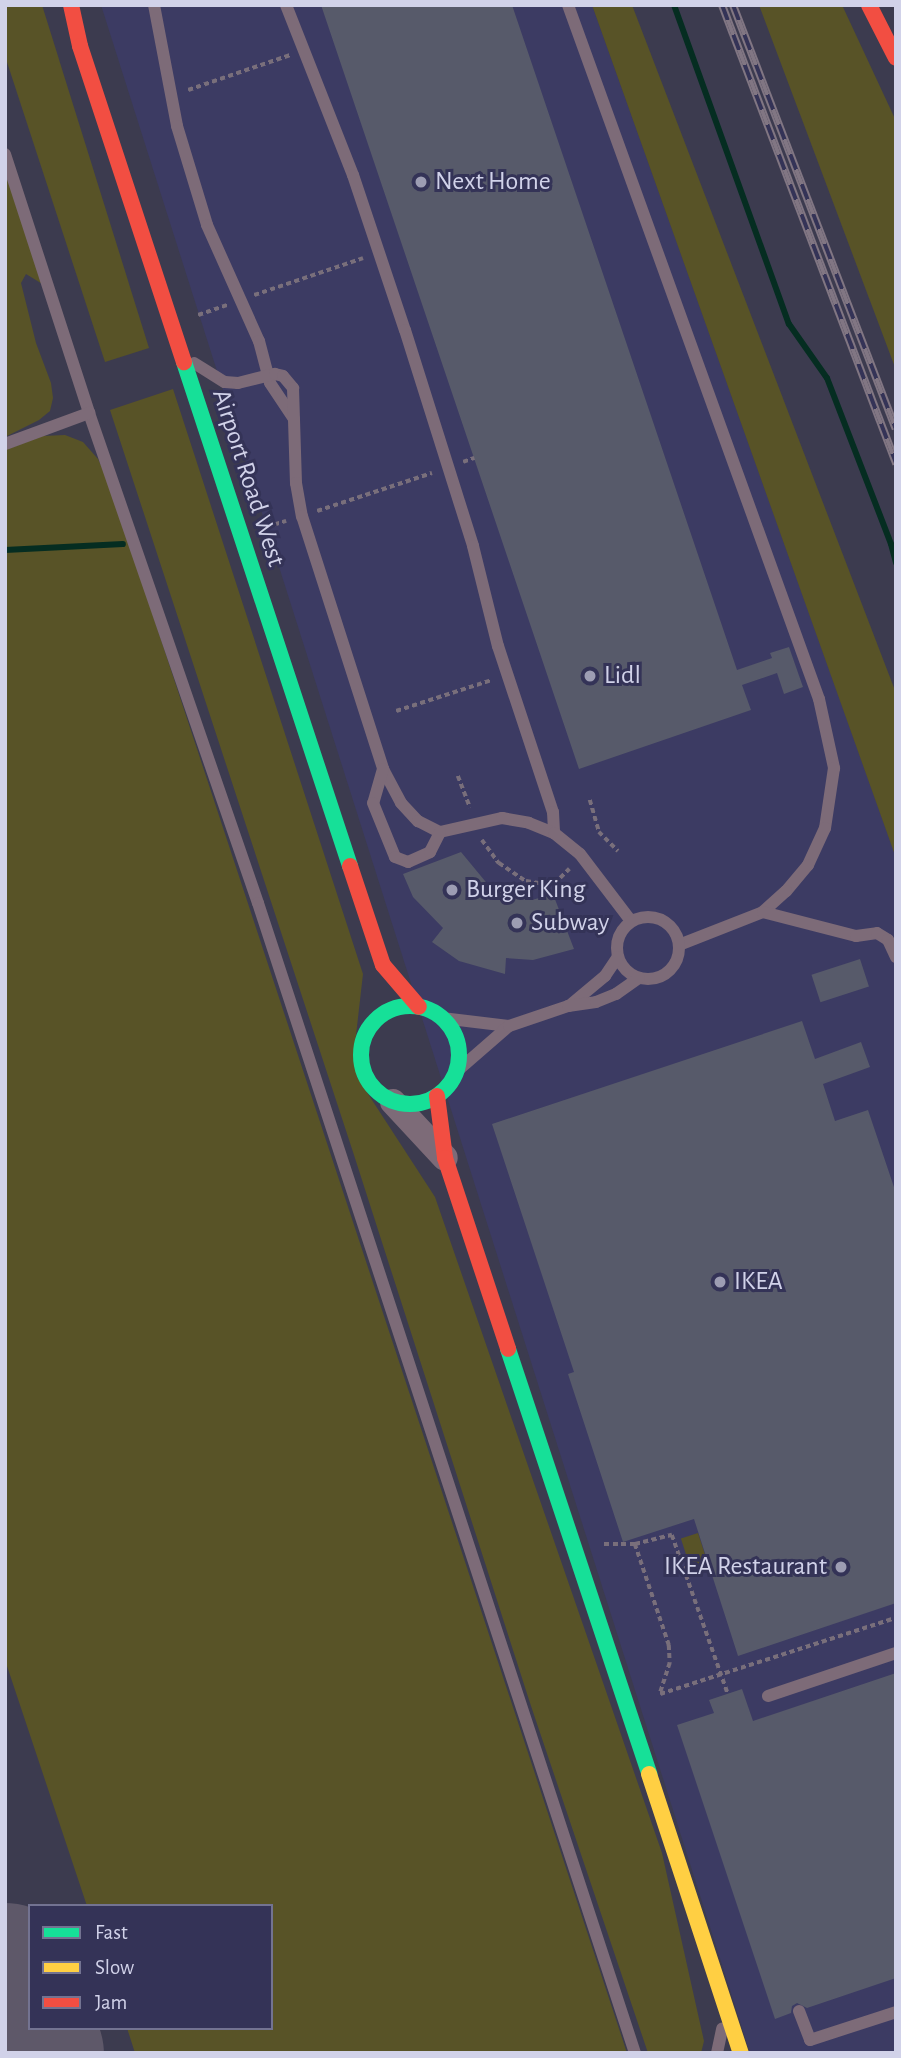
<!DOCTYPE html>
<html>
<head>
<meta charset="utf-8">
<style>
  body { margin:0 }
  #map { position:relative; width:901px; height:2058px; overflow:hidden; background:#3c3b4f; font-family:"Alegreya Sans",sans-serif }
  div>[style] { position:absolute }
  [style*='--x'] { left:calc(var(--x)*1px); top:calc(var(--y)*1px); width:calc(var(--w)*1px); rotate:calc(var(--a)*1deg) }
  .built>* { inset:0; background:#3c3b63 }
  .green>* { inset:0; background:#585327; transform-origin:0 0 }
  .stream>* { height:6px; margin:-3px; padding:0 3px; transform-origin:3px; border-radius:3px; background:#052d21 }
  .runway>* { height:145px; margin:-72.5px; padding:0 72.5px; transform-origin:72.5px; border-radius:72.5px; background:#5e5869 }
  .building>* { inset:0; background:#575a6a; transform-origin:0 0 }
  .path>* { height:3.5px; margin-top:-1.75px; transform-origin:0; background:repeating-linear-gradient(90deg,#796f7b 0 5px,transparent 0 8.5px) }
  .lane>* { height:12px; margin:-6px; padding:0 6px; transform-origin:6px; border-radius:6px; background:#7d6b78 }
  .lane>.ring { margin:-6px; padding:0; box-sizing:content-box; background:none; border:12px solid #7d6b78; border-radius:50% }
  .street>* { height:26px; margin:-13px; padding:0 13px; transform-origin:13px; border-radius:13px; background:#7d6b78 }
  .fast>* { height:16px; margin:-8px; padding:0 8px; transform-origin:8px; border-radius:8px; background:#16e098 }
  .fast>.ring { margin:-8px; padding:0; box-sizing:content-box; background:none; border:16px solid #16e098; border-radius:50% }
  .slow>* { height:16px; margin:-8px; padding:0 8px; transform-origin:8px; border-radius:8px; background:#ffcf43 }
  .jam>* { height:16px; margin:-8px; padding:0 8px; transform-origin:8px; border-radius:8px; background:#f24e42 }
  .rail>* { height:8px; margin-top:-4px; transform-origin:0; background:repeating-linear-gradient(90deg,#343357 0 16px,#817683 0 32px); box-sizing:border-box; border-block:2px solid #817683 }
  .dots>* { width:19px; height:19px; translate:-50% -50%; box-sizing:border-box; border:4px solid #343357; border-radius:50% }
  span { translate:-50% -50%; white-space:nowrap; text-align:center; line-height:1.15; -webkit-text-stroke:6px #343357; paint-order:stroke }
  .poi-label { font-size:26px; color:#d1d2e9 }
  .left { translate:0 -50%; text-align:left }
  .right { translate:-100% -50%; text-align:right }
  .street-label { font-size:26px; color:#d1d2e9 }
  .frame { position:absolute; inset:0; border:7px solid #d1d2e9; pointer-events:none }
  .legend { position:absolute; left:28px; top:1904px; width:245px; height:126px; box-sizing:border-box; background:#343357; border:2px solid #737391; margin:0; padding:9px 12px; list-style:none; font-size:21px; color:#d1d2e9 }
  .legend li { display:flex; align-items:center; gap:14px; height:35px }
  .legend b { width:35px; border:2px solid #737391 }
</style>
</head>
<body>
<div id="map">
  <div class="built">
    <div style="clip-path:polygon(101px 5px,592px 5px,896px 857px,896px 2053px,750px 2053px)"></div>
  </div>
  <div class="green">
    <div style="clip-path:polygon(5px 5px,42px 5px,149px 348px,105px 362px,5px 56px)"></div>
    <div style="clip-path:polygon(592px 5px,632px 5px,896px 693px,896px 858px)"></div>
    <div style="clip-path:polygon(759px 5px,842px 5px,896px 121px,896px 370px)"></div>
    <div style="clip-path:polygon(5px 172px,44px 285px,26px 274px,21px 283px,36px 343px,51px 383px,53px 398px,50px 411px,39px 420px,5px 437px)"></div>
    <div style="clip-path:polygon(173px 389px,363px 974px,355px 1044px,357px 1077px,435px 1197px,662px 1853px,704px 2041px,701px 2053px,648px 2053px,531px 1706px,353px 1152px,110px 410px)"></div>
    <div style="clip-path:polygon(65px 435px,83px 442px,98px 459px,109px 482px,627px 2053px,135px 2053px,127px 2028px,271px 2028px,271px 1906px,87px 1906px,5px 1660px,5px 450px,43px 436px)"></div>
    <div style="left:698px;top:1533px;width:39px;height:18px;rotate:72deg"></div>
  </div>
  <div class="stream">
    <div style="--x:674;--y:5;--w:339;--a:70.2"></div>
    <div style="--x:789;--y:324;--w:66;--a:54.9"></div>
    <div style="--x:827;--y:378;--w:178;--a:68.9"></div>
    <div style="--x:891;--y:544;--w:20;--a:75"></div>
    <div style="--x:5;--y:550;--w:118;--a:-2.9"></div>
  </div>
  <div class="runway">
    <div style="--x:5;--y:1975;--w:82;--a:71.6"></div>
  </div>
  <div class="building">
    <div style="clip-path:polygon(321px 5px,512px 5px,737px 670px,772px 658px,770px 653px,789px 647px,803px 687px,784px 694px,777px 673px,742px 685px,751px 710px,579px 769px)"></div>
    <div style="clip-path:polygon(461px 852px,490px 887px,512px 897px,532px 900px,553px 894px,574px 949px,533px 960px,506px 958px,505px 974px,459px 961px,432px 942px,443px 928px,413px 897px,403px 874px)"></div>
    <div style="left:860px;top:959px;width:29px;height:51px;rotate:72deg"></div>
    <div style="clip-path:polygon(802px 1021px,815px 1059px,861px 1042px,870px 1067px,823px 1084px,835px 1121px,868px 1110px,896px 1193px,896px 1603px,738px 1656px,694px 1519px,623px 1542px,568px 1374px,574px 1372px,492px 1124px)"></div>
    <div style="clip-path:polygon(896px 1673px,896px 1978px,807px 2008px,797px 2003px,792px 2006px,791px 2013px,775px 2019px,677px 1725px,714px 1713px,709px 1700px,742px 1689px,753px 1721px)"></div>
  </div>
  <div class="path">
    <div style="--x:188;--y:90;--w:108;--a:-18.9"></div>
    <div style="--x:254;--y:295;--w:115;--a:-18.7"></div>
    <div style="--x:198;--y:315;--w:31;--a:-19"></div>
    <div style="--x:463;--y:462;--w:12;--a:-20"></div>
    <div style="--x:317;--y:511;--w:121;--a:-18.3"></div>
    <div style="--x:266;--y:527;--w:21;--a:-17"></div>
    <div style="--x:396;--y:711;--w:101;--a:-17.9"></div>
    <div style="--x:458;--y:776;--w:34;--a:69"></div>
    <div style="--x:590;--y:800;--w:33;--a:74"></div>
    <div style="--x:599;--y:832;--w:27;--a:45"></div>
    <div style="--x:482;--y:840;--w:29;--a:54"></div>
    <div style="--x:499;--y:863;--w:32;--a:34"></div>
    <div style="--x:526;--y:881;--w:19;--a:9"></div>
    <div style="--x:545;--y:884;--w:16;--a:-22"></div>
    <div style="--x:560;--y:878;--w:13;--a:-45"></div>
    <div style="--x:604;--y:1544;--w:31;--a:0"></div>
    <div style="--x:635;--y:1544;--w:38;--a:-14"></div>
    <div style="--x:672;--y:1535;--w:169;--a:70.6"></div>
    <div style="--x:635;--y:1544;--w:107;--a:71.4"></div>
    <div style="--x:669;--y:1645;--w:18;--a:87"></div>
    <div style="--x:670;--y:1663;--w:33;--a:108"></div>
    <div style="--x:660;--y:1694;--w:248;--a:-17.9"></div>
  </div>
  <div class="lane">
    <div style="--x:154;--y:5;--w:123;--a:79.2"></div>
    <div style="--x:177;--y:126;--w:103;--a:73.1"></div>
    <div style="--x:207;--y:225;--w:127;--a:65.9"></div>
    <div style="--x:259;--y:341;--w:43;--a:75.3"></div>
    <div style="--x:270;--y:383;--w:43;--a:56.3"></div>
    <div style="--x:286;--y:5;--w:183;--a:68.5"></div>
    <div style="--x:353;--y:175;--w:163;--a:71.5"></div>
    <div style="--x:405;--y:330;--w:226;--a:72.5"></div>
    <div style="--x:473;--y:546;--w:103;--a:76"></div>
    <div style="--x:498;--y:646;--w:175;--a:71.7"></div>
    <div style="--x:553;--y:812;--w:21;--a:87"></div>
    <div style="--x:568;--y:5;--w:738;--a:70.12"></div>
    <div style="--x:819;--y:699;--w:71;--a:77.7"></div>
    <div style="--x:834;--y:768;--w:61;--a:98.5"></div>
    <div style="--x:825;--y:828;--w:41;--a:114.7"></div>
    <div style="--x:808;--y:865;--w:34;--a:130"></div>
    <div style="--x:786;--y:891;--w:31;--a:138"></div>
    <div style="--x:763;--y:912;--w:90;--a:158.6"></div>
    <div style="--x:5;--y:154;--w:272;--a:72"></div>
    <div style="--x:89;--y:413;--w:518;--a:70.97"></div>
    <div style="--x:258;--y:903;--w:1210;--a:71.85"></div>
    <div style="--x:194;--y:363;--w:36;--a:32"></div>
    <div style="--x:225;--y:382;--w:13;--a:4"></div>
    <div style="--x:238;--y:383;--w:38;--a:-14"></div>
    <div style="--x:275;--y:374;--w:8;--a:14"></div>
    <div style="--x:283;--y:376;--w:16;--a:50"></div>
    <div style="--x:293;--y:388;--w:95;--a:88.2"></div>
    <div style="--x:296;--y:483;--w:34;--a:80"></div>
    <div style="--x:302;--y:516;--w:266;--a:72.2"></div>
    <div style="--x:383;--y:769;--w:38;--a:62"></div>
    <div style="--x:401;--y:803;--w:25;--a:47"></div>
    <div style="--x:418;--y:821;--w:25;--a:27"></div>
    <div style="--x:440;--y:832;--w:64;--a:-12.7"></div>
    <div style="--x:502;--y:818;--w:27;--a:10"></div>
    <div style="--x:529;--y:823;--w:27;--a:22"></div>
    <div style="--x:554;--y:833;--w:33;--a:39"></div>
    <div style="--x:580;--y:854;--w:84;--a:52.7"></div>
    <div style="--x:5;--y:444;--w:90;--a:-20.3"></div>
    <div style="--x:383;--y:769;--w:35;--a:106"></div>
    <div style="--x:373;--y:803;--w:58;--a:67.8"></div>
    <div style="--x:395;--y:857;--w:14;--a:21"></div>
    <div style="--x:408;--y:862;--w:24;--a:-24"></div>
    <div style="--x:430;--y:852;--w:22;--a:-63"></div>
    <div style="--x:763;--y:912;--w:96;--a:14.5"></div>
    <div style="--x:856;--y:936;--w:21;--a:-8"></div>
    <div style="--x:877;--y:933;--w:13;--a:32"></div>
    <div style="--x:888;--y:940;--w:19;--a:65"></div>
    <div class="ring" style="left:617px;top:917px;width:50px;height:50px"></div>
    <div style="--x:569;--y:1006;--w:47;--a:-39.8"></div>
    <div style="--x:605;--y:976;--w:23;--a:-56"></div>
    <div style="--x:442;--y:1018;--w:67;--a:6.8"></div>
    <div style="--x:456;--y:1072;--w:70;--a:-41"></div>
    <div style="--x:509;--y:1026;--w:62;--a:-18.7"></div>
    <div style="--x:568;--y:1006;--w:28;--a:-8"></div>
    <div style="--x:596;--y:1002;--w:22;--a:-22"></div>
    <div style="--x:616;--y:994;--w:28;--a:-35"></div>
    <div style="--x:768;--y:1696;--w:135;--a:-18.6"></div>
    <div style="--x:799;--y:2011;--w:31;--a:69"></div>
    <div style="--x:810;--y:2040;--w:90;--a:-18"></div>
    <div style="--x:717;--y:2053;--w:25;--a:-78"></div>
  </div>
  <div class="street">
    <div style="--x:393;--y:1102;--w:76;--a:47.1"></div>
  </div>
  <div class="fast">
    <div style="--x:184;--y:362;--w:531;--a:71.77"></div>
    <div class="ring" style="left:361px;top:1006px;width:82px;height:82px"></div>
    <div style="--x:508;--y:1349;--w:448;--a:71.6"></div>
  </div>
  <div class="slow">
    <div style="--x:649;--y:1774;--w:294;--a:71.8"></div>
  </div>
  <div class="jam">
    <div style="--x:71;--y:5;--w:42;--a:77.6"></div>
    <div style="--x:80;--y:46;--w:333;--a:71.8"></div>
    <div style="--x:869;--y:5;--w:59;--a:63"></div>
    <div style="--x:350;--y:866;--w:104;--a:71.6"></div>
    <div style="--x:383;--y:965;--w:55;--a:49.4"></div>
    <div style="--x:437;--y:1096;--w:63;--a:82.6"></div>
    <div style="--x:445;--y:1158;--w:201;--a:71.7"></div>
  </div>
  <div class="rail">
    <div style="--x:722;--y:5;--w:491;--a:69.2"></div>
    <div style="--x:733;--y:5;--w:454;--a:69"></div>
  </div>
  <div class="dots">
    <div style="left:421px;top:182px;background:#9d9db3"></div>
    <div style="left:590px;top:676px;background:#9d9db3"></div>
    <div style="left:452px;top:890px;background:#9d9db3"></div>
    <div style="left:517px;top:923px;background:#9d9db3"></div>
    <div style="left:720px;top:1282px;background:#9d9db3"></div>
    <div style="left:841px;top:1567px;background:#9d9db3"></div>
  </div>
  <div class="poi-label">
    <span class="left" style="left:435px;top:182px">Next Home</span>
    <span class="left" style="left:604px;top:676px">Lidl</span>
    <span class="left" style="left:466px;top:890px">Burger King</span>
    <span class="left" style="left:531px;top:923px">Subway</span>
    <span class="left" style="left:734px;top:1282px">IKEA</span>
    <span class="right" style="left:827px;top:1567px">IKEA Restaurant</span>
  </div>
  <div class="street-label">
    <span style="left:248px;top:478px;rotate:72deg">Airport Road West</span>
  </div>
  <div class="frame"></div>
  <ul class="legend">
  <li><b style="height:9px;background:#16e098"></b>Fast</li>
  <li><b style="height:9px;background:#ffcf43"></b>Slow</li>
  <li><b style="height:9px;background:#f24e42"></b>Jam</li>
  </ul>
</div>
</body>
</html>
